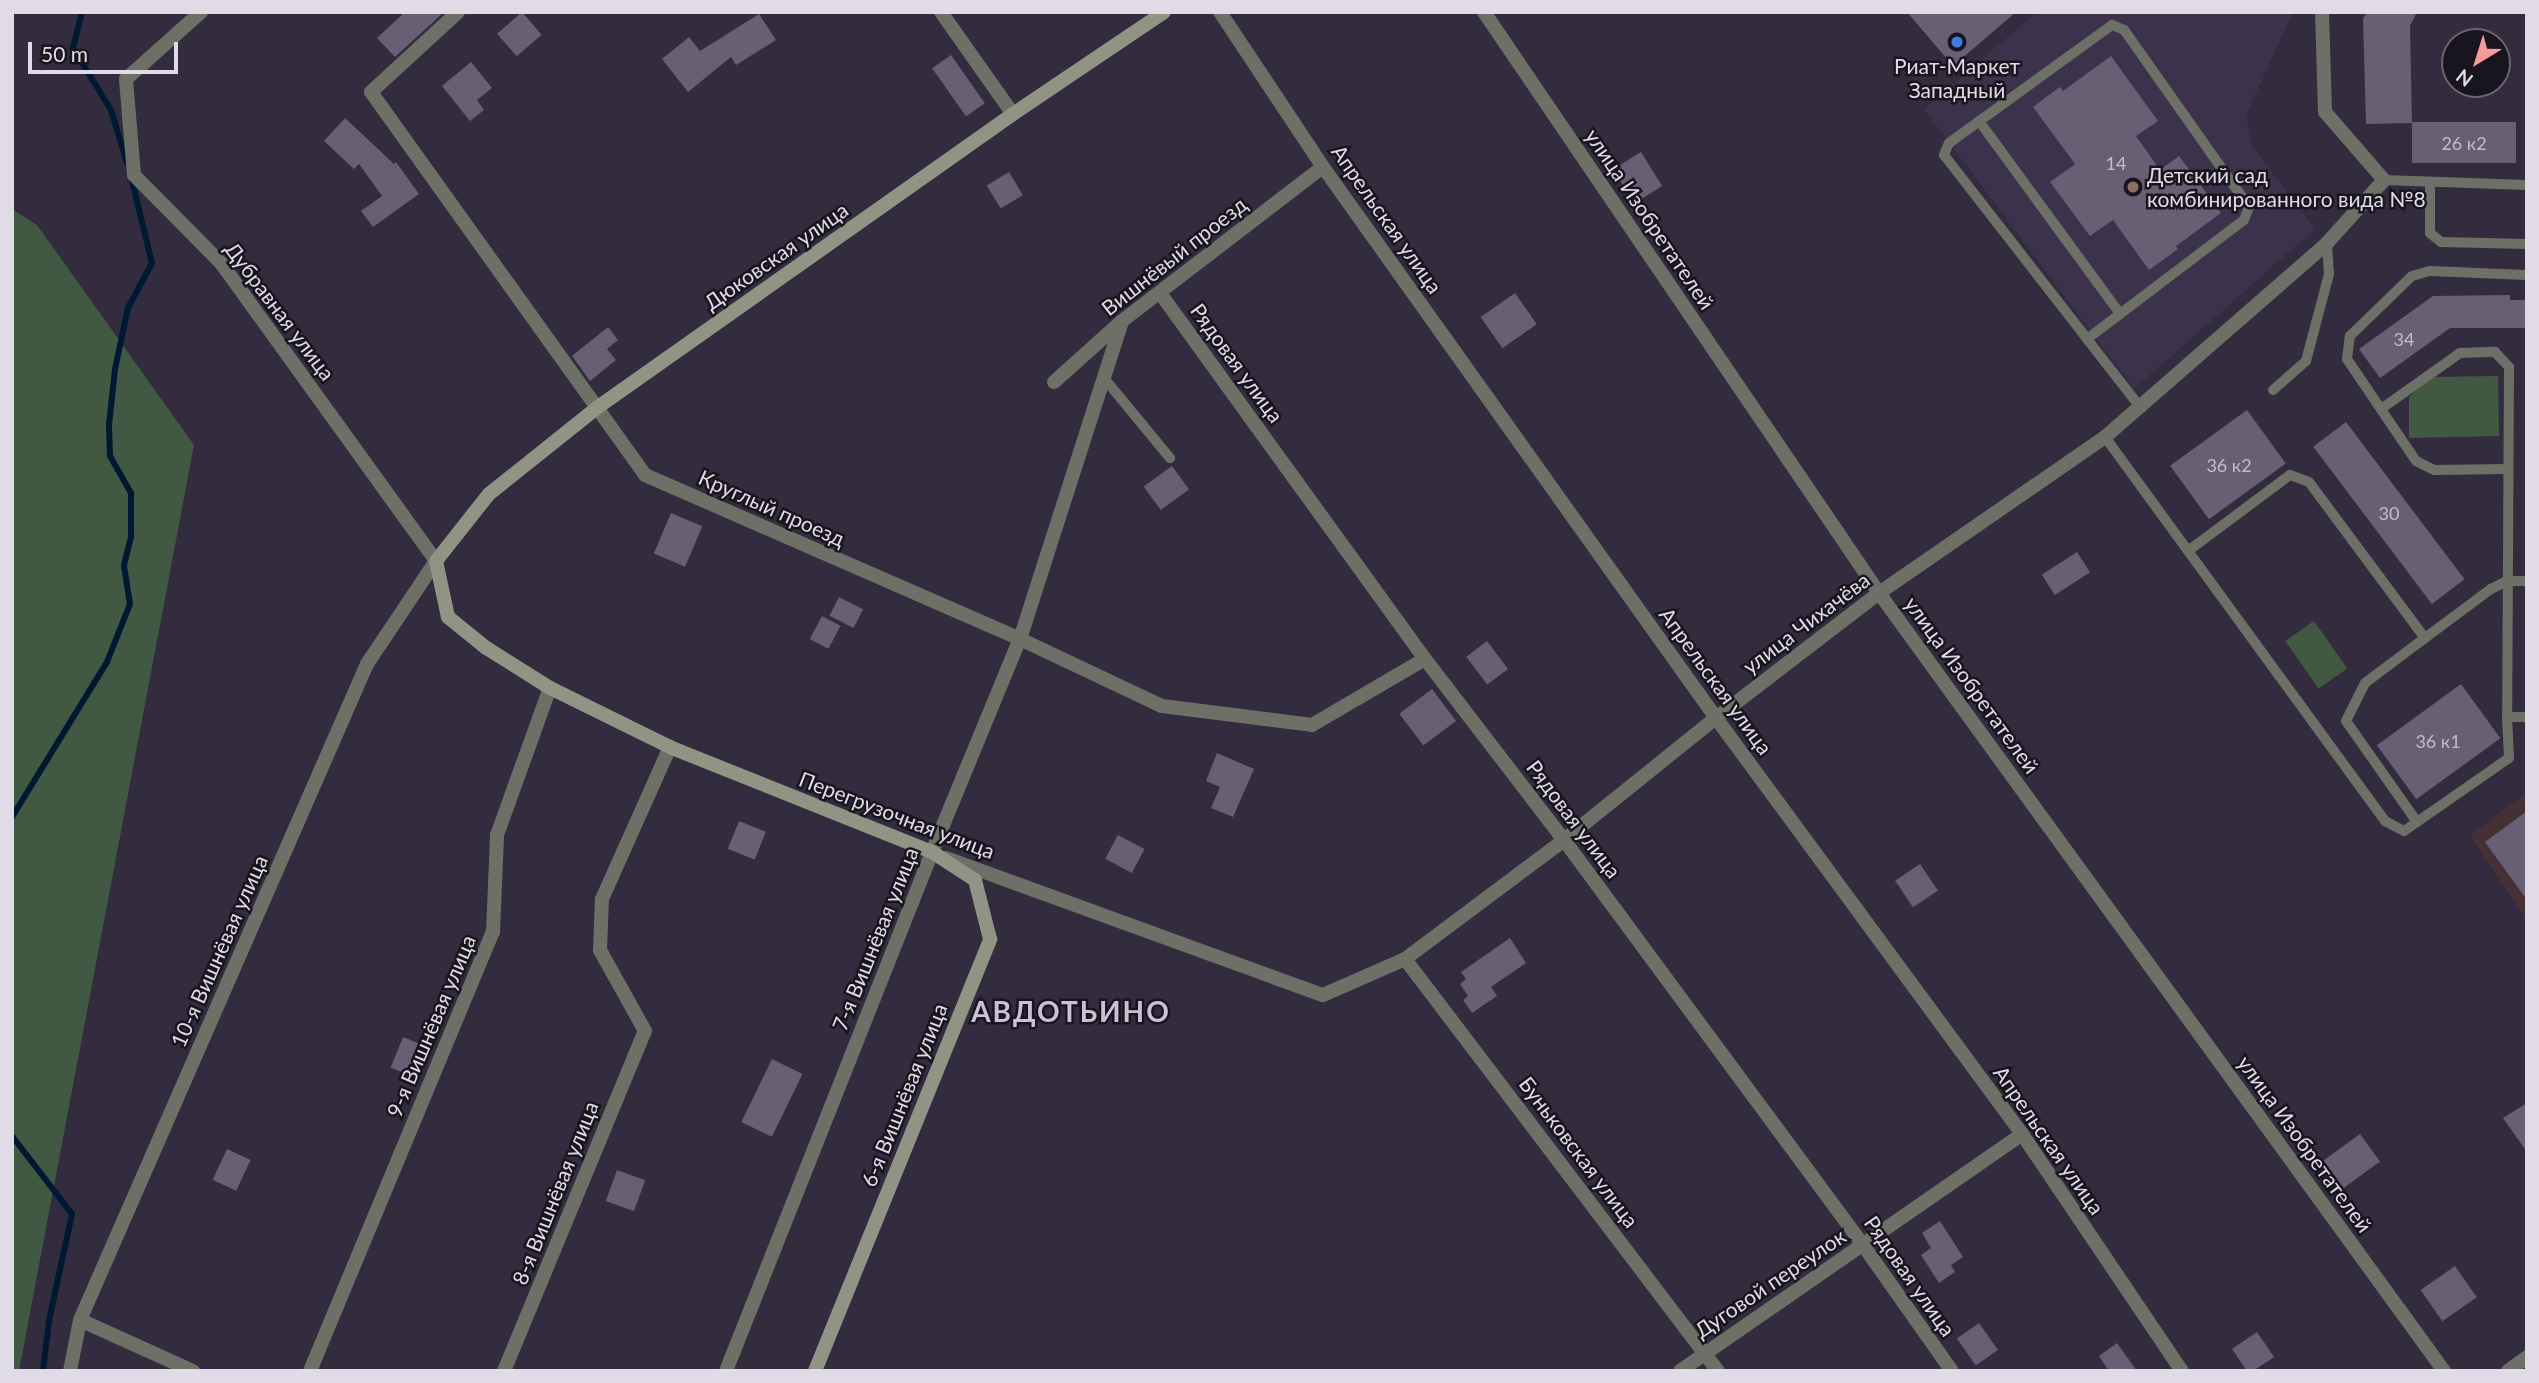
<!DOCTYPE html>
<html>
<head>
<meta charset="utf-8">
<style>
  body { margin:0 }
  #map { position:relative; width:2539px; height:1383px; overflow:hidden; background:#332b3e; font-family:Lato,sans-serif }
  div>[style] { position:absolute }
  [style*='--x'] { left:calc(var(--x)*1px); top:calc(var(--y)*1px); width:calc(var(--w)*1px); rotate:calc(var(--a)*1deg) }
  .built>* { inset:0; background:#3d324b }
  .industrial>* { inset:0; background:#453034 }
  .green>* { inset:0; background:#415943; transform-origin:0 0 }
  .stream>* { height:6px; margin:-3px; padding:0 3px; transform-origin:3px; border-radius:3px; background:#001932 }
  .building>* { inset:0; background:#685f74; transform-origin:0 0 }
  .lane>* { height:10px; margin:-5px; padding:0 5px; transform-origin:5px; border-radius:5px; background:#6d7066 }
  .street>* { height:14px; margin:-7px; padding:0 7px; transform-origin:7px; border-radius:7px; background:#6d7066 }
  .secondary>* { height:14px; margin:-7px; padding:0 7px; transform-origin:7px; border-radius:7px; background:#8f9484 }
  .dots>* { width:19px; height:19px; translate:-50% -50%; box-sizing:border-box; border:4px solid #19151e; border-radius:50% }
  span { translate:-50% -50%; white-space:nowrap; text-align:center; line-height:1.15; -webkit-text-stroke:5px #19151e; paint-order:stroke }
  .number-label { font-size:18px; color:#c2bcca }
  .number-label span { -webkit-text-stroke-width:0 }
  .poi-label { font-size:21px; color:#e0dbe7 }
  .left { translate:0 -50%; text-align:left }
  .street-label { font-size:21px; color:#e0dbe7 }
  .district-label { font-size:28px; color:#cbc0d8; font-weight:700; letter-spacing:2px }
  .frame { position:absolute; inset:0; border:14px solid #e0dbe7; pointer-events:none }
  .north { position:absolute; left:2441px; top:28px; width:70px; height:70px; box-sizing:border-box; background:#19151e; border:2px solid #69646e; border-radius:50%; rotate:218deg; font-size:19px; font-weight:700; line-height:28px; text-align:center; color:#e0dbe7 }
  .north::after { content:''; display:block; margin:auto; width:24px; height:32px; background:#f59b9c; clip-path:polygon(50% 0,100% 100%,50% 72%,0 100%) }
  .scale { position:absolute; left:28px; top:42px; width:150px; height:32px; box-sizing:border-box; border:4px solid #e0dbe7; border-top:0; padding-left:9px; font-size:21px; line-height:24px; white-space:nowrap; color:#e0dbe7; -webkit-text-stroke:5px #19151e; paint-order:stroke }
</style>
</head>
<body>
<div id="map">
  <div class="built">
    <div style="clip-path:polygon(2037px 12px,2293px 12px,2246px 115px,2252px 146px,2315px 229px,2134px 389px,1924px 109px)"></div>
  </div>
  <div class="industrial">
    <div style="clip-path:polygon(2527px 792px,2527px 920px,2470px 835px)"></div>
  </div>
  <div class="green">
    <div style="clip-path:polygon(12px 209px,37px 225px,194px 445px,19px 1371px,12px 1371px)"></div>
    <div style="clip-path:polygon(2498px 376px,2499px 436px,2409px 438px,2409px 397px,2430px 377px)"></div>
    <div style="left:2314px;top:621px;width:58px;height:35px;rotate:55deg"></div>
  </div>
  <div class="stream">
    <div style="--x:82;--y:12;--w:37;--a:104"></div>
    <div style="--x:73;--y:48;--w:73;--a:58.5"></div>
    <div style="--x:111;--y:110;--w:55;--a:73.2"></div>
    <div style="--x:12;--y:817;--w:182;--a:-58.5"></div>
    <div style="--x:107;--y:662;--w:62;--a:-68.4"></div>
    <div style="--x:130;--y:604;--w:39;--a:-99"></div>
    <div style="--x:124;--y:565;--w:30;--a:-76"></div>
    <div style="--x:131;--y:536;--w:43;--a:-90"></div>
    <div style="--x:131;--y:493;--w:43;--a:-119.6"></div>
    <div style="--x:110;--y:456;--w:31;--a:-92"></div>
    <div style="--x:109;--y:425;--w:56;--a:-83.9"></div>
    <div style="--x:115;--y:369;--w:62;--a:-78"></div>
    <div style="--x:128;--y:308;--w:51;--a:-61.9"></div>
    <div style="--x:152;--y:263;--w:89;--a:-103.7"></div>
    <div style="--x:12;--y:1136;--w:98;--a:52.4"></div>
    <div style="--x:72;--y:1214;--w:108;--a:102.2"></div>
    <div style="--x:49;--y:1320;--w:51;--a:96.7"></div>
  </div>
  <div class="building">
    <div style="clip-path:polygon(405px 12px,444px 12px,395px 57px,377px 38px)"></div>
    <div style="left:522px;top:12px;width:30px;height:33px;rotate:49deg"></div>
    <div style="clip-path:polygon(1907px 12px,2016px 12px,1953px 66px)"></div>
    <div style="clip-path:polygon(2367px 12px,2417px 12px,2410px 26px,2412px 123px,2366px 124px,2363px 19px)"></div>
    <div style="clip-path:polygon(759px 14px,776px 40px,736px 65px,731px 57px,688px 92px,662px 59px,689px 37px,700px 51px)"></div>
    <div style="left:951px;top:55px;width:59px;height:23px;rotate:55deg"></div>
    <div style="clip-path:polygon(2111px 56px,2158px 121px,2136px 136px,2160px 170px,2179px 156px,2221px 213px,2176px 246px,2178px 249px,2149px 270px,2113px 220px,2090px 236px,2050px 182px,2075px 164px,2033px 107px,2060px 87px,2063px 91px)"></div>
    <div style="clip-path:polygon(471px 62px,492px 88px,477px 100px,484px 110px,470px 121px,442px 86px)"></div>
    <div style="clip-path:polygon(345px 118px,394px 164px,396px 162px,419px 194px,373px 227px,361px 211px,382px 196px,359px 164px,354px 169px,324px 141px)"></div>
    <div style="left:2516px;top:122px;width:41px;height:104px;rotate:90deg"></div>
    <div style="left:1641px;top:152px;width:40px;height:33px;rotate:58deg"></div>
    <div style="left:1009px;top:172px;width:27px;height:26px;rotate:59deg"></div>
    <div style="left:1515px;top:293px;width:38px;height:42px;rotate:55deg"></div>
    <div style="clip-path:polygon(2510px 295px,2510px 300px,2527px 300px,2527px 328px,2450px 328px,2380px 378px,2359px 349px,2433px 296px)"></div>
    <div style="clip-path:polygon(608px 327px,618px 340px,607px 349px,616px 360px,590px 381px,572px 356px)"></div>
    <div style="left:2247px;top:410px;width:66px;height:95px;rotate:54deg"></div>
    <div style="left:2346px;top:422px;width:197px;height:41px;rotate:53deg"></div>
    <div style="left:1172px;top:466px;width:29px;height:35px;rotate:54deg"></div>
    <div style="left:671px;top:513px;width:34px;height:44px;rotate:23deg"></div>
    <div style="left:2077px;top:552px;width:24px;height:42px;rotate:57deg"></div>
    <div style="left:839px;top:597px;width:27px;height:21px;rotate:27deg"></div>
    <div style="left:822px;top:616px;width:21px;height:26px;rotate:28deg"></div>
    <div style="left:1487px;top:641px;width:35px;height:26px;rotate:53deg"></div>
    <div style="left:2461px;top:684px;width:67px;height:104px;rotate:54deg"></div>
    <div style="left:1432px;top:689px;width:40px;height:41px;rotate:53deg"></div>
    <div style="clip-path:polygon(1217px 753px,1254px 769px,1233px 817px,1211px 808px,1220px 787px,1206px 781px)"></div>
    <div style="clip-path:polygon(2527px 811px,2527px 900px,2485px 842px)"></div>
    <div style="left:739px;top:821px;width:29px;height:30px;rotate:22deg"></div>
    <div style="left:1118px;top:835px;width:30px;height:27px;rotate:28deg"></div>
    <div style="left:1920px;top:864px;width:32px;height:30px;rotate:56deg"></div>
    <div style="clip-path:polygon(1510px 938px,1526px 963px,1491px 987px,1497px 996px,1472px 1013px,1463px 1000px,1468px 996px,1460px 984px,1466px 979px,1461px 972px)"></div>
    <div style="left:403px;top:1037px;width:22px;height:33px;rotate:22deg"></div>
    <div style="left:772px;top:1059px;width:34px;height:70px;rotate:26deg"></div>
    <div style="clip-path:polygon(2527px 1103px,2527px 1152px,2503px 1118px)"></div>
    <div style="left:2360px;top:1134px;width:34px;height:45px;rotate:54deg"></div>
    <div style="left:227px;top:1149px;width:26px;height:34px;rotate:25deg"></div>
    <div style="left:617px;top:1170px;width:30px;height:33px;rotate:20deg"></div>
    <div style="clip-path:polygon(1940px 1221px,1963px 1257px,1951px 1265px,1955px 1272px,1939px 1283px,1921px 1255px,1931px 1248px,1922px 1233px)"></div>
    <div style="left:2455px;top:1266px;width:38px;height:42px;rotate:55deg"></div>
    <div style="left:1979px;top:1323px;width:33px;height:27px;rotate:55deg"></div>
    <div style="clip-path:polygon(2257px 1332px,2274px 1357px,2253px 1371px,2247px 1371px,2232px 1349px)"></div>
    <div style="clip-path:polygon(2117px 1343px,2137px 1371px,2109px 1371px,2099px 1356px)"></div>
  </div>
  <div class="lane">
    <div style="--x:1979;--y:121;--w:239;--a:53.8"></div>
    <div style="--x:2384;--y:180;--w:143;--a:2"></div>
    <div style="--x:2430;--y:182;--w:51;--a:90"></div>
    <div style="--x:2430;--y:233;--w:14;--a:39"></div>
    <div style="--x:2441;--y:242;--w:86;--a:1.3"></div>
    <div style="--x:2087;--y:339;--w:197;--a:-37.2"></div>
    <div style="--x:2244;--y:220;--w:14;--a:-69"></div>
    <div style="--x:2249;--y:207;--w:217;--a:-125.2"></div>
    <div style="--x:2124;--y:30;--w:13;--a:-157"></div>
    <div style="--x:2112;--y:25;--w:201;--a:144.1"></div>
    <div style="--x:1949;--y:143;--w:13;--a:113"></div>
    <div style="--x:1944;--y:155;--w:233;--a:52.1"></div>
    <div style="--x:2087;--y:339;--w:88;--a:52"></div>
    <div style="--x:1104;--y:378;--w:104;--a:50.5"></div>
    <div style="--x:2273;--y:390;--w:44;--a:-41.3"></div>
    <div style="--x:2306;--y:361;--w:90;--a:-75.2"></div>
    <div style="--x:2329;--y:274;--w:31;--a:-94"></div>
    <div style="--x:2381;--y:409;--w:97;--a:-35.3"></div>
    <div style="--x:2460;--y:353;--w:35;--a:-2"></div>
    <div style="--x:2495;--y:352;--w:21;--a:47"></div>
    <div style="--x:2509;--y:367;--w:350;--a:90.3"></div>
    <div style="--x:2507;--y:717;--w:20;--a:0"></div>
    <div style="--x:2105;--y:437;--w:475;--a:53.9"></div>
    <div style="--x:2385;--y:821;--w:21;--a:28"></div>
    <div style="--x:2404;--y:831;--w:128;--a:-34.8"></div>
    <div style="--x:2509;--y:758;--w:41;--a:-92.8"></div>
    <div style="--x:2508;--y:469;--w:74;--a:179.2"></div>
    <div style="--x:2434;--y:470;--w:20;--a:-153"></div>
    <div style="--x:2416;--y:461;--w:123;--a:-124.1"></div>
    <div style="--x:2347;--y:359;--w:23;--a:-83"></div>
    <div style="--x:2350;--y:336;--w:86;--a:-44.1"></div>
    <div style="--x:2412;--y:276;--w:19;--a:-16"></div>
    <div style="--x:2430;--y:271;--w:97;--a:2.4"></div>
    <div style="--x:2188;--y:551;--w:127;--a:-36.7"></div>
    <div style="--x:2290;--y:475;--w:20;--a:20"></div>
    <div style="--x:2309;--y:482;--w:194;--a:53.4"></div>
    <div style="--x:2425;--y:638;--w:82;--a:-36.6"></div>
    <div style="--x:2491;--y:589;--w:18;--a:-27"></div>
    <div style="--x:2507;--y:581;--w:20;--a:0"></div>
    <div style="--x:2417;--y:822;--w:123;--a:-125.1"></div>
    <div style="--x:2346;--y:721;--w:42;--a:-63.4"></div>
    <div style="--x:2365;--y:683;--w:75;--a:-36.9"></div>
  </div>
  <div class="street">
    <div style="--x:458;--y:12;--w:118;--a:137.4"></div>
    <div style="--x:371;--y:92;--w:471;--a:54.4"></div>
    <div style="--x:645;--y:475;--w:409;--a:23.6"></div>
    <div style="--x:1020;--y:639;--w:157;--a:25.3"></div>
    <div style="--x:1162;--y:706;--w:151;--a:7.2"></div>
    <div style="--x:1312;--y:725;--w:131;--a:-30.3"></div>
    <div style="--x:941;--y:12;--w:125;--a:54.8"></div>
    <div style="--x:1220;--y:12;--w:186;--a:56.4"></div>
    <div style="--x:1323;--y:167;--w:677;--a:54.5"></div>
    <div style="--x:1716;--y:718;--w:516;--a:53.66"></div>
    <div style="--x:2022;--y:1134;--w:286;--a:56"></div>
    <div style="--x:1484;--y:12;--w:703;--a:55.79"></div>
    <div style="--x:1879;--y:593;--w:962;--a:54.01"></div>
    <div style="--x:1160;--y:293;--w:452;--a:54.1"></div>
    <div style="--x:1425;--y:659;--w:228;--a:52.5"></div>
    <div style="--x:1564;--y:840;--w:503;--a:53.56"></div>
    <div style="--x:1863;--y:1245;--w:154;--a:54.8"></div>
    <div style="--x:1054;--y:382;--w:91;--a:-41.9"></div>
    <div style="--x:1122;--y:321;--w:253;--a:-37.5"></div>
    <div style="--x:946;--y:858;--w:401;--a:20"></div>
    <div style="--x:1323;--y:995;--w:90;--a:-23.7"></div>
    <div style="--x:1405;--y:959;--w:199;--a:-36.8"></div>
    <div style="--x:1564;--y:840;--w:195;--a:-38.8"></div>
    <div style="--x:1716;--y:718;--w:205;--a:-37.5"></div>
    <div style="--x:1879;--y:593;--w:275;--a:-34.6"></div>
    <div style="--x:2105;--y:437;--w:295;--a:-41.1"></div>
    <div style="--x:2327;--y:243;--w:85;--a:-47.9"></div>
    <div style="--x:2384;--y:180;--w:90;--a:-130.9"></div>
    <div style="--x:2325;--y:112;--w:100;--a:-91.7"></div>
    <div style="--x:1405;--y:959;--w:517;--a:52.78"></div>
    <div style="--x:80;--y:1320;--w:124;--a:24.3"></div>
    <div style="--x:70;--y:1371;--w:52;--a:-78.9"></div>
    <div style="--x:80;--y:1320;--w:716;--a:-66.37"></div>
    <div style="--x:367;--y:664;--w:124;--a:-56.2"></div>
    <div style="--x:436;--y:561;--w:367;--a:-125.8"></div>
    <div style="--x:221;--y:263;--w:124;--a:-134.7"></div>
    <div style="--x:134;--y:175;--w:96;--a:-94.8"></div>
    <div style="--x:126;--y:79;--w:101;--a:-41.8"></div>
    <div style="--x:310;--y:1371;--w:476;--a:-67.4"></div>
    <div style="--x:493;--y:932;--w:97;--a:-87.6"></div>
    <div style="--x:497;--y:835;--w:156;--a:-70.2"></div>
    <div style="--x:504;--y:1371;--w:368;--a:-67.5"></div>
    <div style="--x:645;--y:1031;--w:93;--a:-119.1"></div>
    <div style="--x:600;--y:950;--w:51;--a:-87.8"></div>
    <div style="--x:602;--y:899;--w:167;--a:-65.9"></div>
    <div style="--x:726;--y:1371;--w:558;--a:-68.35"></div>
    <div style="--x:932;--y:852;--w:230;--a:-67.6"></div>
    <div style="--x:1020;--y:639;--w:334;--a:-72.2"></div>
    <div style="--x:1680;--y:1371;--w:416;--a:-34.7"></div>
    <div style="--x:2508;--y:1371;--w:24;--a:-36"></div>
  </div>
  <div class="secondary">
    <div style="--x:815;--y:1371;--w:466;--a:-67.9"></div>
    <div style="--x:990;--y:939;--w:61;--a:-104.3"></div>
    <div style="--x:975;--y:880;--w:51;--a:-146.9"></div>
    <div style="--x:932;--y:852;--w:282;--a:-158.2"></div>
    <div style="--x:670;--y:747;--w:134;--a:-153.8"></div>
    <div style="--x:550;--y:688;--w:77;--a:-147.8"></div>
    <div style="--x:485;--y:647;--w:48;--a:-141"></div>
    <div style="--x:448;--y:617;--w:57;--a:-102.1"></div>
    <div style="--x:436;--y:561;--w:85;--a:-51.7"></div>
    <div style="--x:489;--y:494;--w:139;--a:-38.6"></div>
    <div style="--x:598;--y:407;--w:508;--a:-35.22"></div>
    <div style="--x:1013;--y:114;--w:182;--a:-34"></div>
  </div>
  <div class="dots">
    <div style="left:1957px;top:42px;background:#3f7fe0"></div>
    <div style="left:2133px;top:187px;background:#8d6e63"></div>
  </div>
  <div class="number-label">
    <span style="left:2464px;top:143px">26 к2</span>
    <span style="left:2116px;top:163px">14</span>
    <span style="left:2404px;top:339px">34</span>
    <span style="left:2229px;top:465px">36 к2</span>
    <span style="left:2389px;top:513px">30</span>
    <span style="left:2438px;top:741px">36 к1</span>
  </div>
  <div class="poi-label">
    <span style="left:1957px;top:78px">Риат-Маркет<br>Западный</span>
    <span class="left" style="left:2147px;top:187px">Детский сад<br>комбинированного вида №8</span>
  </div>
  <div class="street-label">
    <span style="left:1387px;top:219px;rotate:55deg">Апрельская улица</span>
    <span style="left:1650px;top:219px;rotate:56deg">улица Изобретателей</span>
    <span style="left:776px;top:256px;rotate:-35deg">Дюковская улица</span>
    <span style="left:1174px;top:256px;rotate:-38deg">Вишнёвый проезд</span>
    <span style="left:280px;top:311px;rotate:53deg">Дубравная улица</span>
    <span style="left:1237px;top:363px;rotate:54deg">Рядовая улица</span>
    <span style="left:772px;top:508px;rotate:24deg">Круглый проезд</span>
    <span style="left:1806px;top:623px;rotate:-37deg">улица Чихачёва</span>
    <span style="left:1716px;top:681px;rotate:54deg">Апрельская улица</span>
    <span style="left:1972px;top:685px;rotate:54deg">улица Изобретателей</span>
    <span style="left:897px;top:815px;rotate:21deg">Перегрузочная улица</span>
    <span style="left:1574px;top:819px;rotate:53deg">Рядовая улица</span>
    <span style="left:875px;top:939px;rotate:-68deg">7-я Вишнёвая улица</span>
    <span style="left:219px;top:951px;rotate:-66deg">10-я Вишнёвая улица</span>
    <span style="left:431px;top:1026px;rotate:-67deg">9-я Вишнёвая улица</span>
    <span style="left:904px;top:1095px;rotate:-68deg">6-я Вишнёвая улица</span>
    <span style="left:2049px;top:1140px;rotate:55deg">Апрельская улица</span>
    <span style="left:2305px;top:1144px;rotate:54deg">улица Изобретателей</span>
    <span style="left:1579px;top:1152px;rotate:53deg">Буньковская улица</span>
    <span style="left:555px;top:1193px;rotate:-68deg">8-я Вишнёвая улица</span>
    <span style="left:1910px;top:1276px;rotate:55deg">Рядовая улица</span>
    <span style="left:1770px;top:1283px;rotate:-34deg">Дуговой переулок</span>
  </div>
  <div class="district-label">
    <span style="left:1071px;top:1011px">АВДОТЬИНО</span>
  </div>
  <div class="frame"></div>
  <div class="north">N</div>
  <div class="scale">50 m</div>
</div>
</body>
</html>
